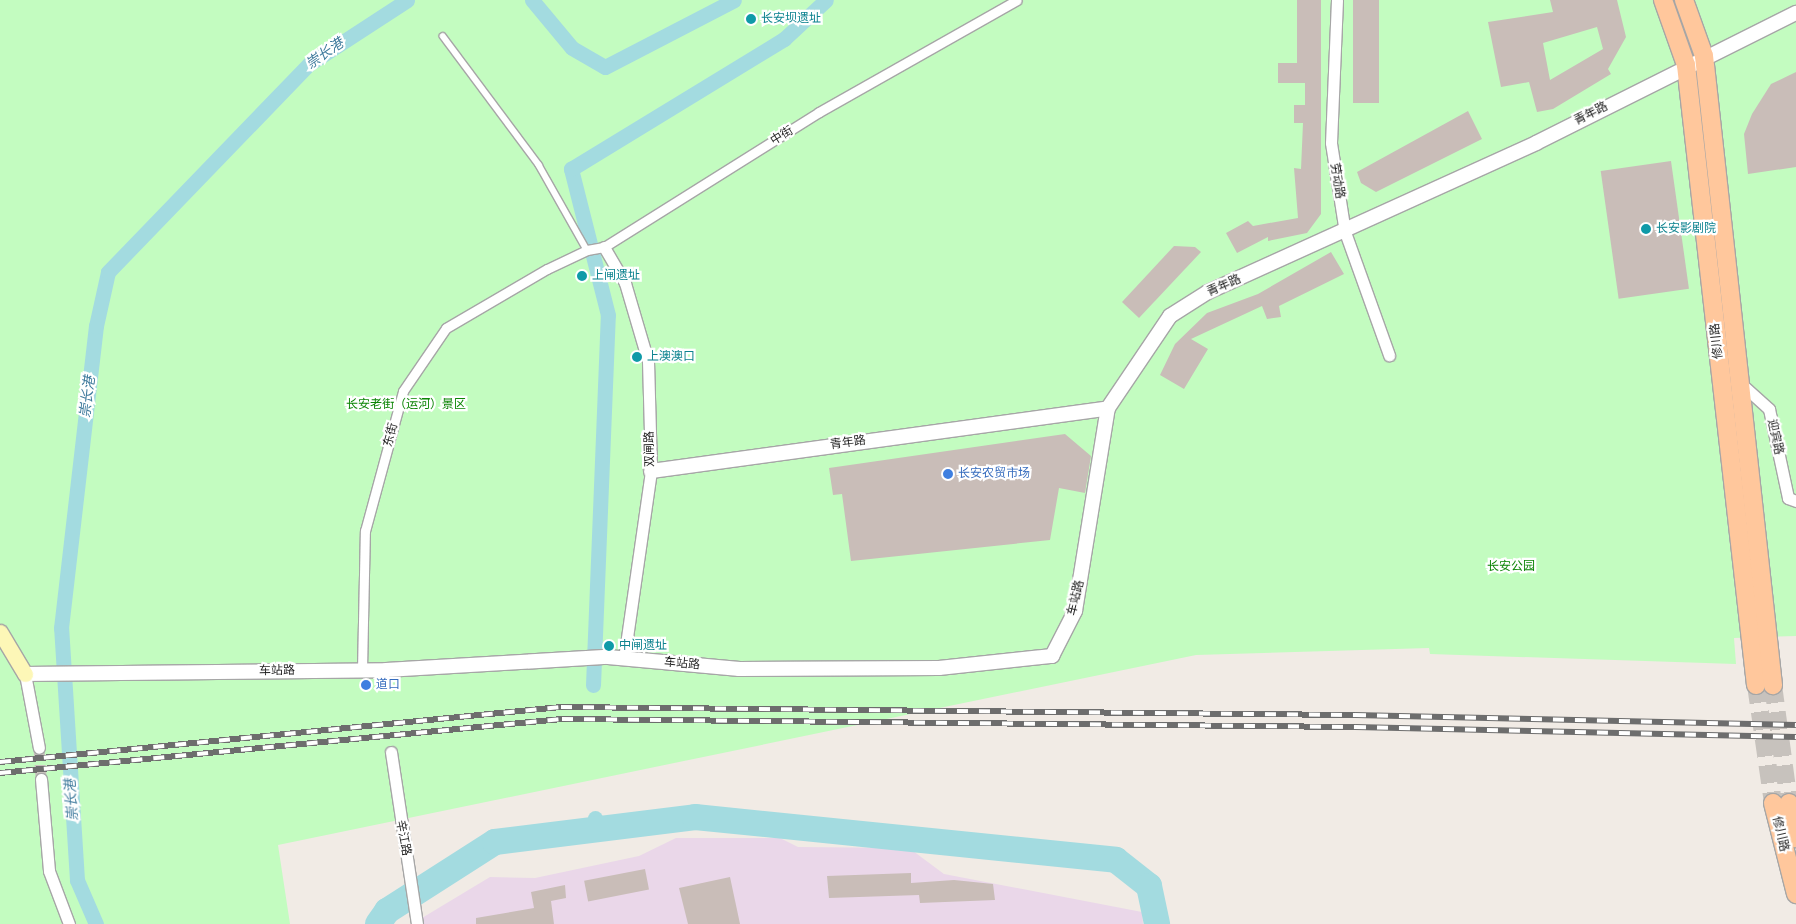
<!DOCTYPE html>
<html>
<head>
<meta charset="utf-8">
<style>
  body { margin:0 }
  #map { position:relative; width:1796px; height:924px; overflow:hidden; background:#f1ebe5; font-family:"Fira Sans Condensed","Noto Sans SC",sans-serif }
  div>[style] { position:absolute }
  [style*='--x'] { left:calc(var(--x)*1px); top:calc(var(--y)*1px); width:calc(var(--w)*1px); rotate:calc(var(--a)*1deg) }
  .industrial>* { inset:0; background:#ead7e9 }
  .park>* { inset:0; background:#c3fcc0 }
  .canal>* { height:15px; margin:-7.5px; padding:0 7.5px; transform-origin:7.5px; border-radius:7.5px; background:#a3dbe0 }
  .river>* { height:26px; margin:-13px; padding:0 13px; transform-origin:13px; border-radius:13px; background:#a3dbe0 }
  .building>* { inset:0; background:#c9bdb8; transform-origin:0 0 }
  .minor-tunnel>* { height:11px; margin-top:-5.5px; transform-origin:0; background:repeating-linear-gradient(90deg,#c7c2bd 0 11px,transparent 0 16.5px) }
  .primary-tunnel>* { height:18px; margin-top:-9px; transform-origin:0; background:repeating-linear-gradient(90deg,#c7c2bd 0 18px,transparent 0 27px) }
  .roads { filter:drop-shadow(1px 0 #a6a6a6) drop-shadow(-1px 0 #a6a6a6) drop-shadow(0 1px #a6a6a6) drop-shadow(0 -1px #a6a6a6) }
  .service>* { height:5.5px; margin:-2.75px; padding:0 2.75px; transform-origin:2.75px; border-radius:2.75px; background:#fff }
  .pedestrian>* { height:9px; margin:-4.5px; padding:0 4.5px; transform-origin:4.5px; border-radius:4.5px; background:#fff }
  .minor>* { height:11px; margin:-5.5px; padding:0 5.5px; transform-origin:5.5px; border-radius:5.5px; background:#fff }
  .tertiary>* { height:14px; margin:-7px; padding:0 7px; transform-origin:7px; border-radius:7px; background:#fff }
  .secondary>* { height:15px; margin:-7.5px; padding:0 7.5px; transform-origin:7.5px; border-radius:7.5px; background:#fdf7b7 }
  .primary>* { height:18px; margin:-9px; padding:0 9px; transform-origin:9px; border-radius:9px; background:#ffc79c }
  .rail>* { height:5.5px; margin-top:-2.75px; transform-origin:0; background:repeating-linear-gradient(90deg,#fff 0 11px,#6d6d6d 0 22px); box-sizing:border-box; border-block:1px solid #6d6d6d }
  .dots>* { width:14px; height:14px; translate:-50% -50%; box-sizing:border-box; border:2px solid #fff; border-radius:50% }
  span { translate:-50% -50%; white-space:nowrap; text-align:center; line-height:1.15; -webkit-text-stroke:4.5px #fff; paint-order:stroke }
  .culture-label { font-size:12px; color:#0d838f }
  .left { translate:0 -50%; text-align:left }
  .street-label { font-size:12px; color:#1f1f1f }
  .park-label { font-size:12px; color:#0c8506 }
  .shop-label { font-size:12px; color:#366cbe }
  .water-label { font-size:14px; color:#3e7a9c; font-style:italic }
</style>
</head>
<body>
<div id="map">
  <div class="industrial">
    <div style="clip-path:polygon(676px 838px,780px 838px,798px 847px,909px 848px,944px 874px,1142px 912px,1143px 924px,412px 924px,490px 877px,535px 878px,639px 856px)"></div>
  </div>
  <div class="park">
    <div style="clip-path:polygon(0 0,1796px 0,1796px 636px,1734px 638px,1736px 664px,1430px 654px,1429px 648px,1196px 655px,278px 845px,290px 924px,0 924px)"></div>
  </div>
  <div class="canal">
    <div style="--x:532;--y:0;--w:62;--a:50.2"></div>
    <div style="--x:572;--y:48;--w:38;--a:30"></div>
    <div style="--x:605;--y:67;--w:145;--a:-27.4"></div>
    <div style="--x:593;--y:685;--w:370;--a:-87.7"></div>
    <div style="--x:608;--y:315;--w:151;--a:-104.2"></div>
    <div style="--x:571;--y:169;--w:250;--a:-31.4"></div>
    <div style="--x:784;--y:39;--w:57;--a:-42.9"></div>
    <div style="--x:595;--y:818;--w:12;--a:90"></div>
    <div style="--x:96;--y:924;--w:48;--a:-113.4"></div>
    <div style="--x:77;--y:880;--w:253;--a:-93.6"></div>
    <div style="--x:61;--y:628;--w:304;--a:-83.4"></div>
    <div style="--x:96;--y:326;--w:55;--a:-77.5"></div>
    <div style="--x:108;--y:272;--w:289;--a:-46"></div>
    <div style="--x:309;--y:64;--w:117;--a:-33.1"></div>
  </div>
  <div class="river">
    <div style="--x:378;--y:924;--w:16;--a:-55"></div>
    <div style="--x:387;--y:911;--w:128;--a:-32.6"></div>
    <div style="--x:495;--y:842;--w:202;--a:-7.1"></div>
    <div style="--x:695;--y:817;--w:423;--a:5.8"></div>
    <div style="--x:1116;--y:860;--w:42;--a:38.2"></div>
    <div style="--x:1149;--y:886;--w:39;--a:78"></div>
  </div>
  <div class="building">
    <div style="clip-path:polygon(1297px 0,1321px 0,1321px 214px,1307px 233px,1268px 241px,1268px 237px,1237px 253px,1226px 233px,1248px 221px,1253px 226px,1298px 218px,1294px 168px,1301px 169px,1303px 123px,1294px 123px,1294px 105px,1305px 105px,1305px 83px,1278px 83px,1278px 63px,1297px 63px)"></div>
    <div style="left:1353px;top:0;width:26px;height:103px"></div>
    <div style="clip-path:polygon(evenodd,1550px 0,1617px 0,1626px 37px,1608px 69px,1611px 74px,1553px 109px,1537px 112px,1529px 82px,1501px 87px,1488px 22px,1553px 12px,1550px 0,1597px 27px,1603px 49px,1550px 80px,1543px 43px,1597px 27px)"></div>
    <div style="clip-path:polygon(1796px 72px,1796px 167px,1748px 174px,1744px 134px,1752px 114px,1771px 84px)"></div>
    <div style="clip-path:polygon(1468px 111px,1482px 139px,1376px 192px,1361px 183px,1357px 172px)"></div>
    <div style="left:1671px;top:161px;width:129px;height:71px;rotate:82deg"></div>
    <div style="clip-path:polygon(1174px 246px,1195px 247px,1201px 252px,1139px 318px,1122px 302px)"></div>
    <div style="clip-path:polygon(1331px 252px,1344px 274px,1279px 306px,1281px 317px,1267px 319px,1262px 306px,1191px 339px,1208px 349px,1184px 389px,1160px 375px,1175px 344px,1207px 313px,1258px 294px)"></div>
    <div style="clip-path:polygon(1065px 434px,1091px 456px,1085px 493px,1059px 488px,1050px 540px,851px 561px,842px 494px,833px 495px,829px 468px)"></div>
    <div style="left:645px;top:869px;width:21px;height:62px;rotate:79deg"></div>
    <div style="clip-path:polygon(911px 873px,911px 883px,954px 880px,993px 884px,995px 900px,920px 903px,919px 895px,829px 898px,827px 876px)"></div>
    <div style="clip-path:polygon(730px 877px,740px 924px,688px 924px,679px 888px)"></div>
    <div style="clip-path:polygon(565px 885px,566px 898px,551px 901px,554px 924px,476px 924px,476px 918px,534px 908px,531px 892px)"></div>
  </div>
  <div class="minor-tunnel">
    <div style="--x:39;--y:748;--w:31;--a:86"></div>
  </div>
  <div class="primary-tunnel">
    <div style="--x:1756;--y:685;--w:119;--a:81.8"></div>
    <div style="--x:1773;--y:685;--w:119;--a:82.3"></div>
  </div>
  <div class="roads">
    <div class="service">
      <div style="--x:443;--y:36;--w:161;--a:53.3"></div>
      <div style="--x:539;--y:165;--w:98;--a:60.5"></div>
    </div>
    <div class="pedestrian">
      <div style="--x:362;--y:670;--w:139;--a:-88.8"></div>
      <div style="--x:365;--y:531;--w:145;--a:-74.8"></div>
      <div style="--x:403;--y:391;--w:76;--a:-55.7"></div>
      <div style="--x:446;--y:328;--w:117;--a:-30.3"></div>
      <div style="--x:547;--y:269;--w:44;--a:-25.4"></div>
      <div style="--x:587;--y:250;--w:17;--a:-10"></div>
      <div style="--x:604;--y:247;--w:254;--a:-32.1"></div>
      <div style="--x:819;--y:112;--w:227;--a:-29.5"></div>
    </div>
    <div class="minor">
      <div style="--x:1337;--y:0;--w:143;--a:92.4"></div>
      <div style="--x:1331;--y:143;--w:90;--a:81.1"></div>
      <div style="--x:1345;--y:232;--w:131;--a:70.3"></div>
      <div style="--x:604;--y:247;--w:42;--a:59.7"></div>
      <div style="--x:625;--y:283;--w:81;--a:73.6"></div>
      <div style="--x:648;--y:361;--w:110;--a:88.4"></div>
      <div style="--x:651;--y:471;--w:190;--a:98.2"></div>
      <div style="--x:1738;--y:381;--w:42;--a:42.1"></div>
      <div style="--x:1769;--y:409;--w:91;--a:77.9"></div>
      <div style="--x:1788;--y:498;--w:9;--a:21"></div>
      <div style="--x:25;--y:674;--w:75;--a:79.3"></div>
      <div style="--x:391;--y:752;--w:174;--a:81.4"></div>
      <div style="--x:41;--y:779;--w:92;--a:85"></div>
      <div style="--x:49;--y:871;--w:57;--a:69.3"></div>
    </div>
    <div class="tertiary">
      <div style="--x:651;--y:471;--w:461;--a:-7.8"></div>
      <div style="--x:25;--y:674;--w:361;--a:-0.6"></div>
      <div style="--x:386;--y:670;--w:222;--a:-3.4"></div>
      <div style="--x:608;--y:657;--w:132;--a:5.2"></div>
      <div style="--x:739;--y:669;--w:200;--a:-0.3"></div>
      <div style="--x:939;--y:668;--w:114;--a:-6.1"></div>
      <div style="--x:1052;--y:656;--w:51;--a:-62.9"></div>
      <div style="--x:1075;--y:611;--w:206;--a:-80.8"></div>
      <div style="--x:1108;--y:408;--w:111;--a:-56"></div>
      <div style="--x:1170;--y:316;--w:45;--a:-32.3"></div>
      <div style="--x:1208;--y:292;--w:360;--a:-24.4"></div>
      <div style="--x:1536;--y:143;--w:291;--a:-26.6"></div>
    </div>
    <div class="secondary">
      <div style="--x:0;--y:632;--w:49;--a:59.2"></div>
    </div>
    <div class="primary">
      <div style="--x:1663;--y:0;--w:69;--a:70.5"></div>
      <div style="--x:1686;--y:65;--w:624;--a:83.56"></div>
      <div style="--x:1684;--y:0;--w:59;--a:70.3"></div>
      <div style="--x:1704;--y:56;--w:633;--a:83.74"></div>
      <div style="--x:1773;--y:803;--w:94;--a:75.8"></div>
      <div style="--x:1789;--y:803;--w:36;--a:79"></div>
    </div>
  </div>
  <div class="rail">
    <div style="--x:0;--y:762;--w:564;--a:-5.6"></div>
    <div style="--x:561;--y:707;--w:794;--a:0.58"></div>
    <div style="--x:1355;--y:715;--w:441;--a:1.3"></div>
    <div style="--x:0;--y:773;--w:565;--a:-5.49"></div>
    <div style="--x:562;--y:719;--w:793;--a:0.58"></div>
    <div style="--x:1355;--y:727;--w:441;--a:1.3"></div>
  </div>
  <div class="dots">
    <div style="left:751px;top:19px;background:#0f9aa8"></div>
    <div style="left:1646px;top:229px;background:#0f9aa8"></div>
    <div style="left:582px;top:276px;background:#0f9aa8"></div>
    <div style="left:637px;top:357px;background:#0f9aa8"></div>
    <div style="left:948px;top:474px;background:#3f7fe0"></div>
    <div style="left:609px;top:646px;background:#0f9aa8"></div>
    <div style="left:366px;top:685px;background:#3f7fe0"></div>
  </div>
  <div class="culture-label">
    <span class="left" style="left:761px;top:19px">长安坝遗址</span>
    <span class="left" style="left:1656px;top:229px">长安影剧院</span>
    <span class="left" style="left:592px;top:276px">上闸遗址</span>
    <span class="left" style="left:647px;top:357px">上澳澳口</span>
    <span class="left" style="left:619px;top:646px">中闸遗址</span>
  </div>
  <div class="street-label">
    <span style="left:1591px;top:114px;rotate:-27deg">青年路</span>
    <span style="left:782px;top:136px;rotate:-32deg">中街</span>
    <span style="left:1337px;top:181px;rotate:81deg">劳动路</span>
    <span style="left:1224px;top:286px;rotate:-24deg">青年路</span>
    <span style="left:1717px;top:341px;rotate:-96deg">修川路</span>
    <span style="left:391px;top:435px;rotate:-75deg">东街</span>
    <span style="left:1775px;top:437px;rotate:78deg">迎宾路</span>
    <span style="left:848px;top:443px;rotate:-8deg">青年路</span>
    <span style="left:650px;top:449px;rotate:-91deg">双闸路</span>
    <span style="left:1076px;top:598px;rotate:-76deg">车站路</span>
    <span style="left:682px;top:664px;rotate:5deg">车站路</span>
    <span style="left:277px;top:671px;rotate:-1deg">车站路</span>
    <span style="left:1780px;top:834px;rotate:77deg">修川路</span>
    <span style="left:403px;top:838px;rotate:79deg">辛江路</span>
  </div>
  <div class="park-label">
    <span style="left:406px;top:405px">长安老街（运河）景区</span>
    <span style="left:1511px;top:567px">长安公园</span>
  </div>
  <div class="shop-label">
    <span class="left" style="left:958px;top:474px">长安农贸市场</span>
    <span class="left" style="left:376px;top:685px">道口</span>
  </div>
  <div class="water-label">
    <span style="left:325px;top:54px;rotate:-35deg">崇长港</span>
    <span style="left:88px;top:397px;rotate:-83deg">崇长港</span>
    <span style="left:72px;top:800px;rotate:-94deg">崇长港</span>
  </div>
</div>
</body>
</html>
